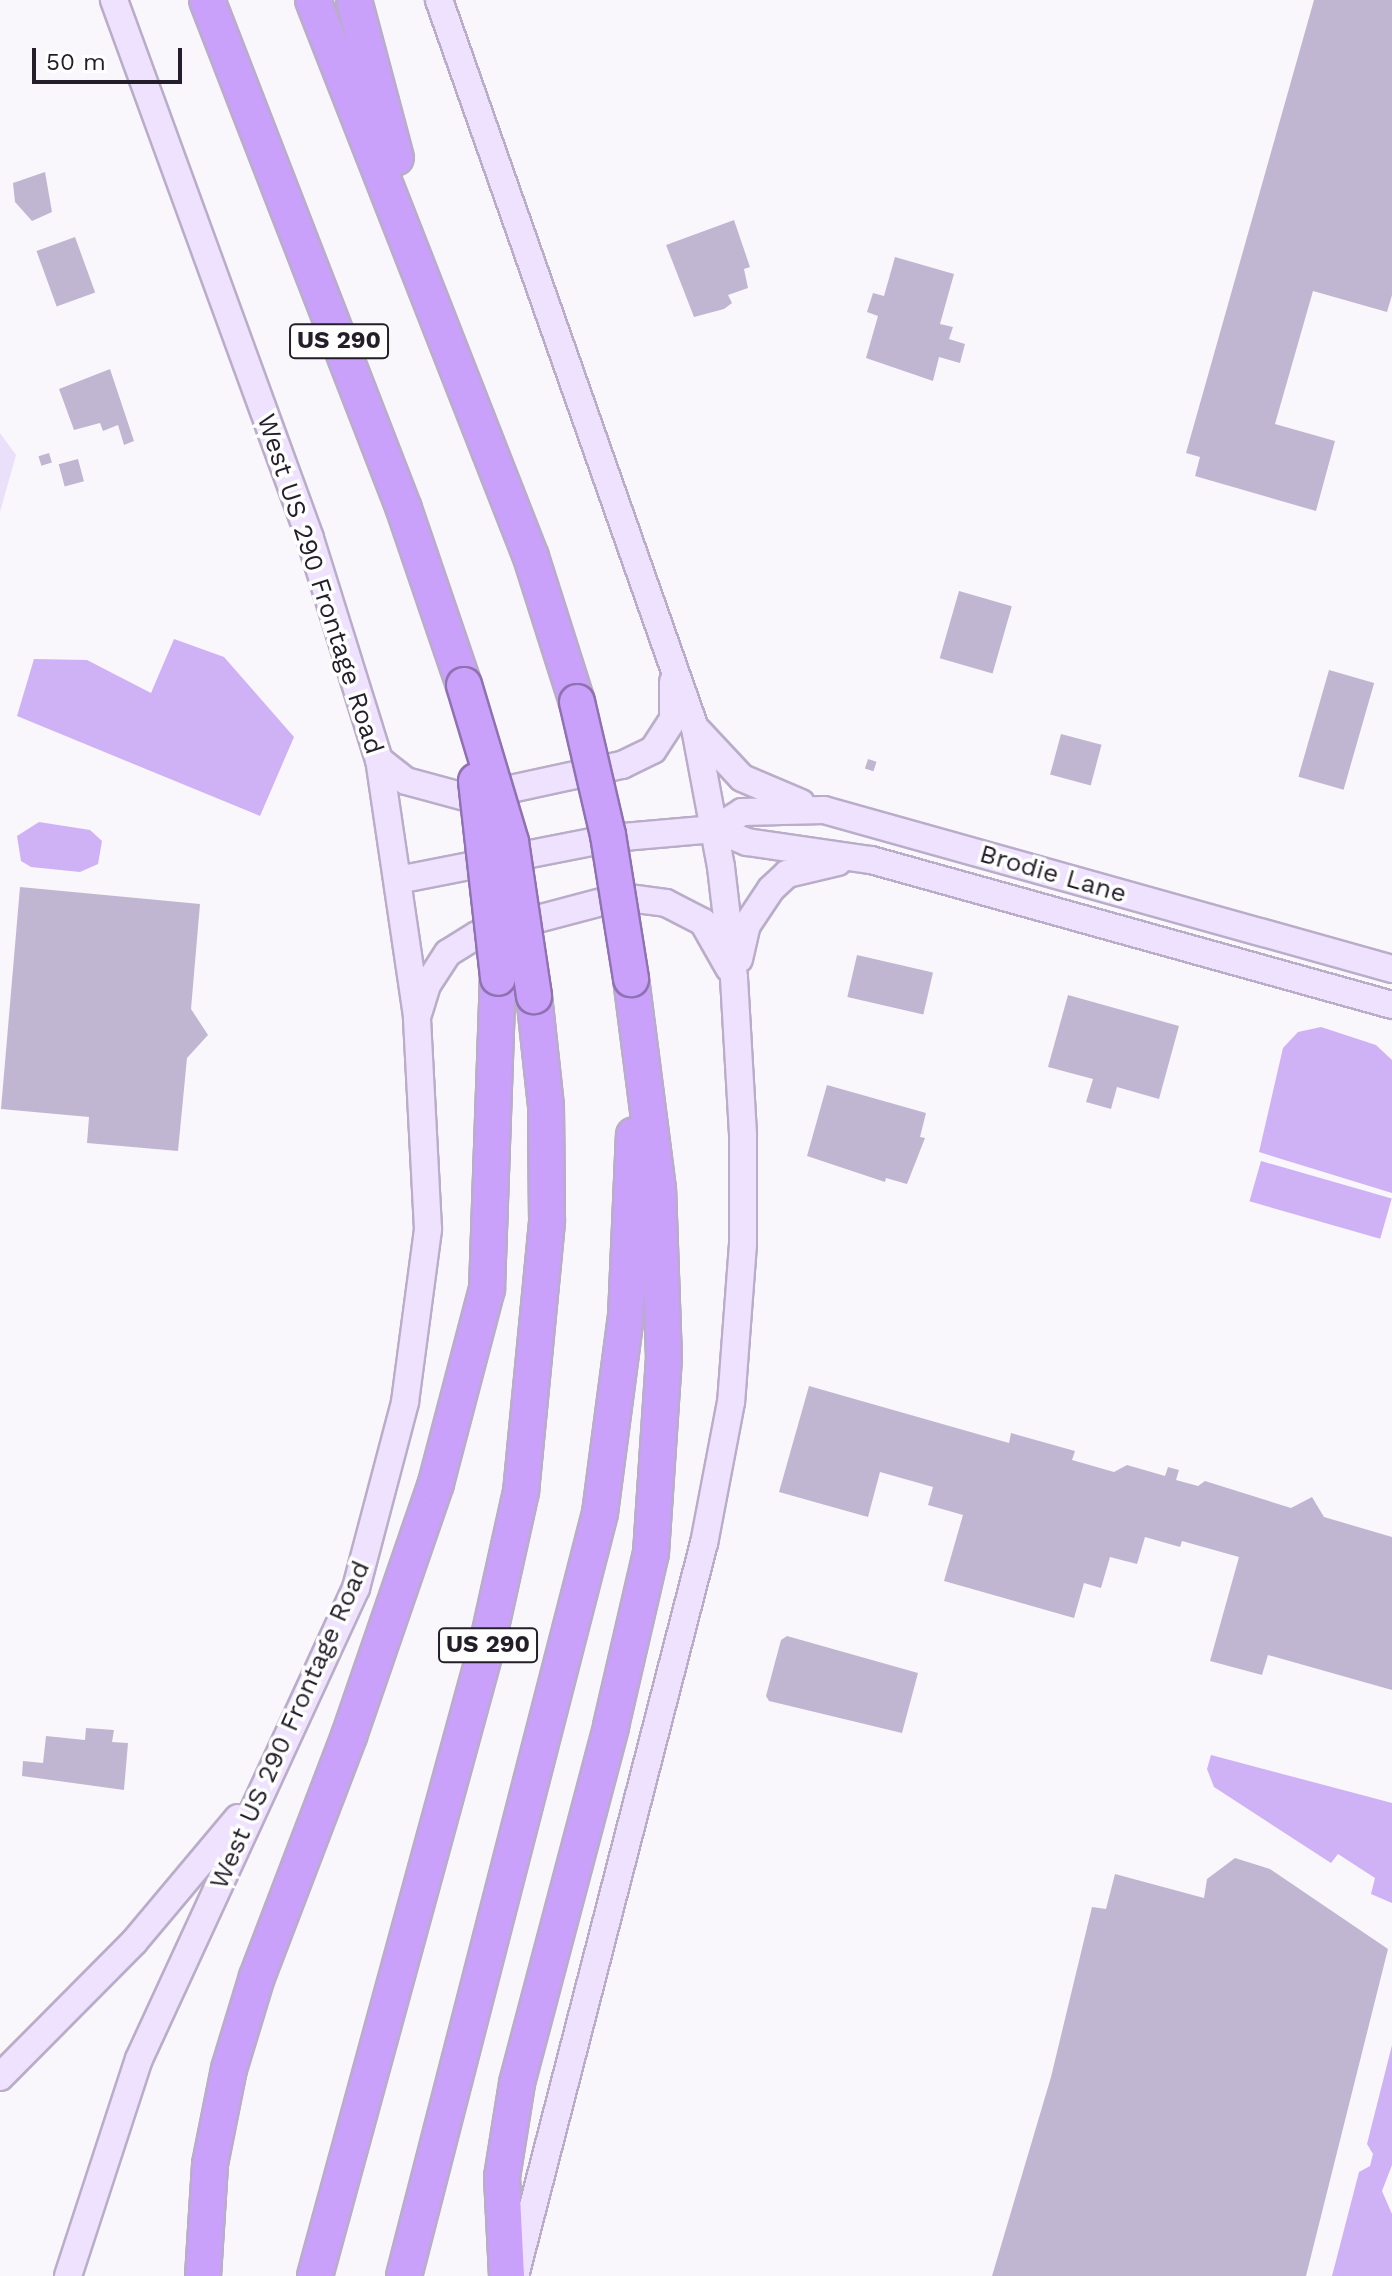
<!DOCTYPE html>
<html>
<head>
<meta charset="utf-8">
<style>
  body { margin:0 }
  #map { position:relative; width:1392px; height:2276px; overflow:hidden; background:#f9f7fc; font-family:"Work Sans",sans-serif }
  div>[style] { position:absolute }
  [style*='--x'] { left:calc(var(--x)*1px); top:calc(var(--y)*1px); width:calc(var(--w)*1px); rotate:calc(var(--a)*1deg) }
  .green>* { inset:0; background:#ebe0fa }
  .water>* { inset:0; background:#cfb2f5; transform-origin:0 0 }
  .building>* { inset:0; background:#c1b6d2; transform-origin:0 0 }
  .roads { filter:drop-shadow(2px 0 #b9adc9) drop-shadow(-2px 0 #b9adc9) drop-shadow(0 2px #b9adc9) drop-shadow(0 -2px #b9adc9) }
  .secondary>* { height:26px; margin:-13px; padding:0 13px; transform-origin:13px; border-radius:13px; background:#efe2fe }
  .highway>* { height:34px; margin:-17px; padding:0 17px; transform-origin:17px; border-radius:17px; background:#c9a0fa }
  .bridges { filter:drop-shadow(2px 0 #8f72b1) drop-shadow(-2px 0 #8f72b1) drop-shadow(0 2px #8f72b1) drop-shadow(0 -2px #8f72b1) }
  .highway-bridge>* { height:34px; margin:-17px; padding:0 17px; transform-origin:17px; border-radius:17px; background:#c9a0fa }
  span { translate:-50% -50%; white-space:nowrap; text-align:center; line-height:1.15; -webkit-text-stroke:7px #fff; paint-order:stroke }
  .shield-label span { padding:2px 6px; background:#fff; border:2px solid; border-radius:6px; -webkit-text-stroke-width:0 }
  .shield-label { font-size:24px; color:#231e29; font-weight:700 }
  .street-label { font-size:26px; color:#231e29 }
  .scale { position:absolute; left:32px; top:48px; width:150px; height:36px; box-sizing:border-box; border:4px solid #231e29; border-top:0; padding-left:10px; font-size:24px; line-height:28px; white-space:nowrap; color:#231e29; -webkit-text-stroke:6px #fff; paint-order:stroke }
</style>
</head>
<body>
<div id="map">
  <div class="green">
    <div style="clip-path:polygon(0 433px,16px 455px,0 512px)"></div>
  </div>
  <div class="water">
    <div style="clip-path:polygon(174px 639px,224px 657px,294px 737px,260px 816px,17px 716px,34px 659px,87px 660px,151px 693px)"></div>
    <div style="clip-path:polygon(39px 822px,90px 830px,102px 841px,98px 864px,80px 872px,31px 867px,21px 861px,17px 836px)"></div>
    <div style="clip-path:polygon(1321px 1027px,1376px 1045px,1392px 1060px,1392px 1193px,1259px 1152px,1283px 1048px,1298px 1032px)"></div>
    <div style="left:1261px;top:1161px;width:136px;height:42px;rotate:16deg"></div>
    <div style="clip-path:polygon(1211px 1755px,1392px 1803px,1392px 1903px,1371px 1894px,1375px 1878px,1338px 1854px,1331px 1863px,1214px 1787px,1207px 1769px)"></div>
    <div style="clip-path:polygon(1392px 2045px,1392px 2165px,1382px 2191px,1392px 2214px,1392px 2276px,1332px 2276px,1359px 2172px,1370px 2166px,1373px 2154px,1367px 2144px)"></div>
  </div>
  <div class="building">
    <div style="clip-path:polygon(1314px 0,1392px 0,1392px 295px,1387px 312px,1313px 291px,1275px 424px,1335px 441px,1316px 511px,1195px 476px,1200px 457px,1186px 453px)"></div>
    <div style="clip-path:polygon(45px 172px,52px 212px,32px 221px,15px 202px,13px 183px)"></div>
    <div style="clip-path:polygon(734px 220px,750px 267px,744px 269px,748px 288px,728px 295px,732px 303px,724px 309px,694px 317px,666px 245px)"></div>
    <div style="left:75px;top:237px;width:59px;height:41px;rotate:70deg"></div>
    <div style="clip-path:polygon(895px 257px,954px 274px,940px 324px,953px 327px,949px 339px,965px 344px,960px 363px,939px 357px,933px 381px,866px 358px,878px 316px,867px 312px,873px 293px,884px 296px)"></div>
    <div style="clip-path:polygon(110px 369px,134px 441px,124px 445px,118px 425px,103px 431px,100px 423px,74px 430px,59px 389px)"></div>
    <div style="left:49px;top:453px;width:10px;height:11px;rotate:73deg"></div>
    <div style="left:78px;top:459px;width:23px;height:20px;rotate:75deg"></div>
    <div style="left:959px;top:591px;width:55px;height:70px;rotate:16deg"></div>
    <div style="left:1329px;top:670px;width:47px;height:111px;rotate:16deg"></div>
    <div style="left:1061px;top:734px;width:42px;height:42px;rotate:15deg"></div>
    <div style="left:868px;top:759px;width:9px;height:10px;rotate:18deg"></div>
    <div style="clip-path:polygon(20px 887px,200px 904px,191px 1009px,208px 1035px,187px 1058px,178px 1151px,87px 1143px,89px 1117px,1px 1109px)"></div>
    <div style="left:857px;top:955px;width:78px;height:43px;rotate:13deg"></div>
    <div style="clip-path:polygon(1068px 995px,1179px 1026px,1159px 1099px,1117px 1087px,1111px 1109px,1086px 1102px,1093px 1079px,1048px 1067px)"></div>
    <div style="clip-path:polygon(827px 1085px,926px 1113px,920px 1137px,925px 1138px,907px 1184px,886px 1178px,885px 1182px,807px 1156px)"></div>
    <div style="clip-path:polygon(809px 1386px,1009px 1443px,1011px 1433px,1075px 1451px,1072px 1460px,1114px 1472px,1127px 1465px,1165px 1476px,1168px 1467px,1179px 1470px,1176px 1480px,1198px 1486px,1205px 1481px,1291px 1508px,1312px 1497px,1324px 1517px,1392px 1537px,1392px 1690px,1268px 1655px,1262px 1675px,1210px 1661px,1239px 1557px,1182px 1541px,1180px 1547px,1145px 1537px,1137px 1564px,1110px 1557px,1101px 1588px,1084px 1583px,1074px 1618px,944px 1581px,963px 1515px,928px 1505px,933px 1487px,880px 1472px,868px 1517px,779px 1492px)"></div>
    <div style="clip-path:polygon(787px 1636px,918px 1673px,902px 1733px,769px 1701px,766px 1696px,781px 1640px)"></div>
    <div style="clip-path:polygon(86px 1728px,114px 1730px,112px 1742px,128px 1743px,124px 1790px,22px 1776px,23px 1761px,43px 1763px,46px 1736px,85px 1740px)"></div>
    <div style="clip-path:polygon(1235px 1858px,1270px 1869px,1388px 1949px,1306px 2276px,992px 2276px,1051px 2077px,1092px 1907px,1106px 1909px,1115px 1874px,1204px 1898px,1207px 1879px)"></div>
  </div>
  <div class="roads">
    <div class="secondary">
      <div style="--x:439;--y:0;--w:772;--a:70.63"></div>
      <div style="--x:695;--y:728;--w:141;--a:79.4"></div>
      <div style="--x:721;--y:867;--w:112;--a:83.3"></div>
      <div style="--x:734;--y:978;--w:158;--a:86.7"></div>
      <div style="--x:743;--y:1136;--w:108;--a:90"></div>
      <div style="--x:743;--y:1244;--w:158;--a:94.3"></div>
      <div style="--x:731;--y:1402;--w:144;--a:100.8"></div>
      <div style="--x:704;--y:1543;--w:757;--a:104.46"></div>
      <div style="--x:698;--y:731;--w:64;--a:46.9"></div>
      <div style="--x:742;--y:778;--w:64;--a:23"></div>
      <div style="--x:379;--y:760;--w:34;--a:38"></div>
      <div style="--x:406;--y:781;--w:65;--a:15.1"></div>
      <div style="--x:469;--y:798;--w:157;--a:-12.2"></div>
      <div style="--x:622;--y:765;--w:34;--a:-26"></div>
      <div style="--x:653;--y:750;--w:37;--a:-57"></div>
      <div style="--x:673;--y:719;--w:37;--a:-90"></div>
      <div style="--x:715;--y:829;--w:35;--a:22"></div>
      <div style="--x:747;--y:842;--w:125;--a:8.3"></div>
      <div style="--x:871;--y:860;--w:541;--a:15.55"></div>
      <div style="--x:398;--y:880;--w:218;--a:-11.1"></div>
      <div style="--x:612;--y:838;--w:103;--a:-5"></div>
      <div style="--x:715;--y:829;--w:32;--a:-32"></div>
      <div style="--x:742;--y:812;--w:82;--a:-1.4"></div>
      <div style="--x:824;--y:810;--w:590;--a:15.64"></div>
      <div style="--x:739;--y:959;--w:35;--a:-77"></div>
      <div style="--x:747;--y:925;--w:43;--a:-56.3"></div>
      <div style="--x:771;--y:889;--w:22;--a:-43"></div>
      <div style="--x:787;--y:874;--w:52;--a:-13.2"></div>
      <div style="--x:419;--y:1011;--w:27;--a:-73"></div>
      <div style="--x:427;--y:985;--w:38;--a:-57"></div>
      <div style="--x:448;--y:953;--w:34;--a:-32"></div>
      <div style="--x:477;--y:935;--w:149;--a:-14.8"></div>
      <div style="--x:621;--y:897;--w:45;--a:7.6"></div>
      <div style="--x:666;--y:903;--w:42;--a:27.2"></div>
      <div style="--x:703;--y:922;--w:53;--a:60.5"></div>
      <div style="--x:0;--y:2077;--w:190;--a:-45.2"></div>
      <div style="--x:134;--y:1942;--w:162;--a:-50"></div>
      <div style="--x:68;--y:2276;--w:228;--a:-71.9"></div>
      <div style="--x:139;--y:2059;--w:519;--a:-65.26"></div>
      <div style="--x:356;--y:1588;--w:192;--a:-75.2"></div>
      <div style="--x:405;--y:1402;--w:175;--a:-82.4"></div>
      <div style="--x:428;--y:1229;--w:213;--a:-93"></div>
      <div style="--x:417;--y:1016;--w:259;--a:-98.4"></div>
      <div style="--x:379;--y:760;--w:232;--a:-107.3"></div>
      <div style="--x:310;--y:538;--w:573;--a:-110.02"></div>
    </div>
    <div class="highway">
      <div style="--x:207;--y:0;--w:546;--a:68.84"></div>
      <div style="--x:404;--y:509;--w:186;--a:71.2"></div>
      <div style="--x:313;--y:0;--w:598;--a:68.63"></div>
      <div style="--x:531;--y:557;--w:152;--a:72.4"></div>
      <div style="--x:354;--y:0;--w:163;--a:75.1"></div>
      <div style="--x:203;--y:2276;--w:112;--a:-86.4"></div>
      <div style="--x:210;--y:2164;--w:97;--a:-78.7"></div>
      <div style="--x:229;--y:2069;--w:96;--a:-73.1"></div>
      <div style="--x:257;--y:1977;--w:258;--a:-69.1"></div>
      <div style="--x:349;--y:1736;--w:268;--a:-71"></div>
      <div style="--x:436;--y:1483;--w:201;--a:-75.3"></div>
      <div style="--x:487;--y:1289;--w:311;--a:-88"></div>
      <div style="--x:315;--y:2276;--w:654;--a:-74.75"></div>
      <div style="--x:487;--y:1645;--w:157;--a:-77.5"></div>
      <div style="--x:521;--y:1492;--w:273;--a:-84.5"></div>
      <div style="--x:547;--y:1220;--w:114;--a:-90.5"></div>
      <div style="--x:546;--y:1106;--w:111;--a:-96.2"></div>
      <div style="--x:404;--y:2276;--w:788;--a:-75.59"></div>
      <div style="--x:600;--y:1513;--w:199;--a:-82.5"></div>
      <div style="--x:626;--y:1316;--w:181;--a:-87.5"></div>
      <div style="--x:507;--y:2276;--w:99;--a:-92.9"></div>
      <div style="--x:502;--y:2177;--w:95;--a:-80.9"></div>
      <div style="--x:517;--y:2083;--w:369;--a:-75.2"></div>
      <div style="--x:611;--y:1726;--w:178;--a:-77"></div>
      <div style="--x:651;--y:1553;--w:194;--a:-86.2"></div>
      <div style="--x:664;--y:1359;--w:170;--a:-92"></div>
      <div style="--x:658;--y:1189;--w:212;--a:-97.3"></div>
    </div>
  </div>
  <div class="bridges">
    <div class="highway-bridge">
      <div style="--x:464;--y:685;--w:164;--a:73.3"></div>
      <div style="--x:511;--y:842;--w:156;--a:81.5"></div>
      <div style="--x:577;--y:702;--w:137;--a:76.9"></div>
      <div style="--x:608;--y:835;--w:146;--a:80.9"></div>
      <div style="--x:476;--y:781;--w:198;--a:83.6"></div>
    </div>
  </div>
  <div class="shield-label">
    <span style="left:339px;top:341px">US 290</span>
    <span style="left:488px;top:1645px">US 290</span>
  </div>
  <div class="street-label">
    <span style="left:320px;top:584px;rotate:72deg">West US 290 Frontage Road</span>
    <span style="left:1053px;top:874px;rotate:16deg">Brodie Lane</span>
    <span style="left:290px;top:1725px;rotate:-66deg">West US 290 Frontage Road</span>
  </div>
  <div class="scale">50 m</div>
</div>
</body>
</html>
